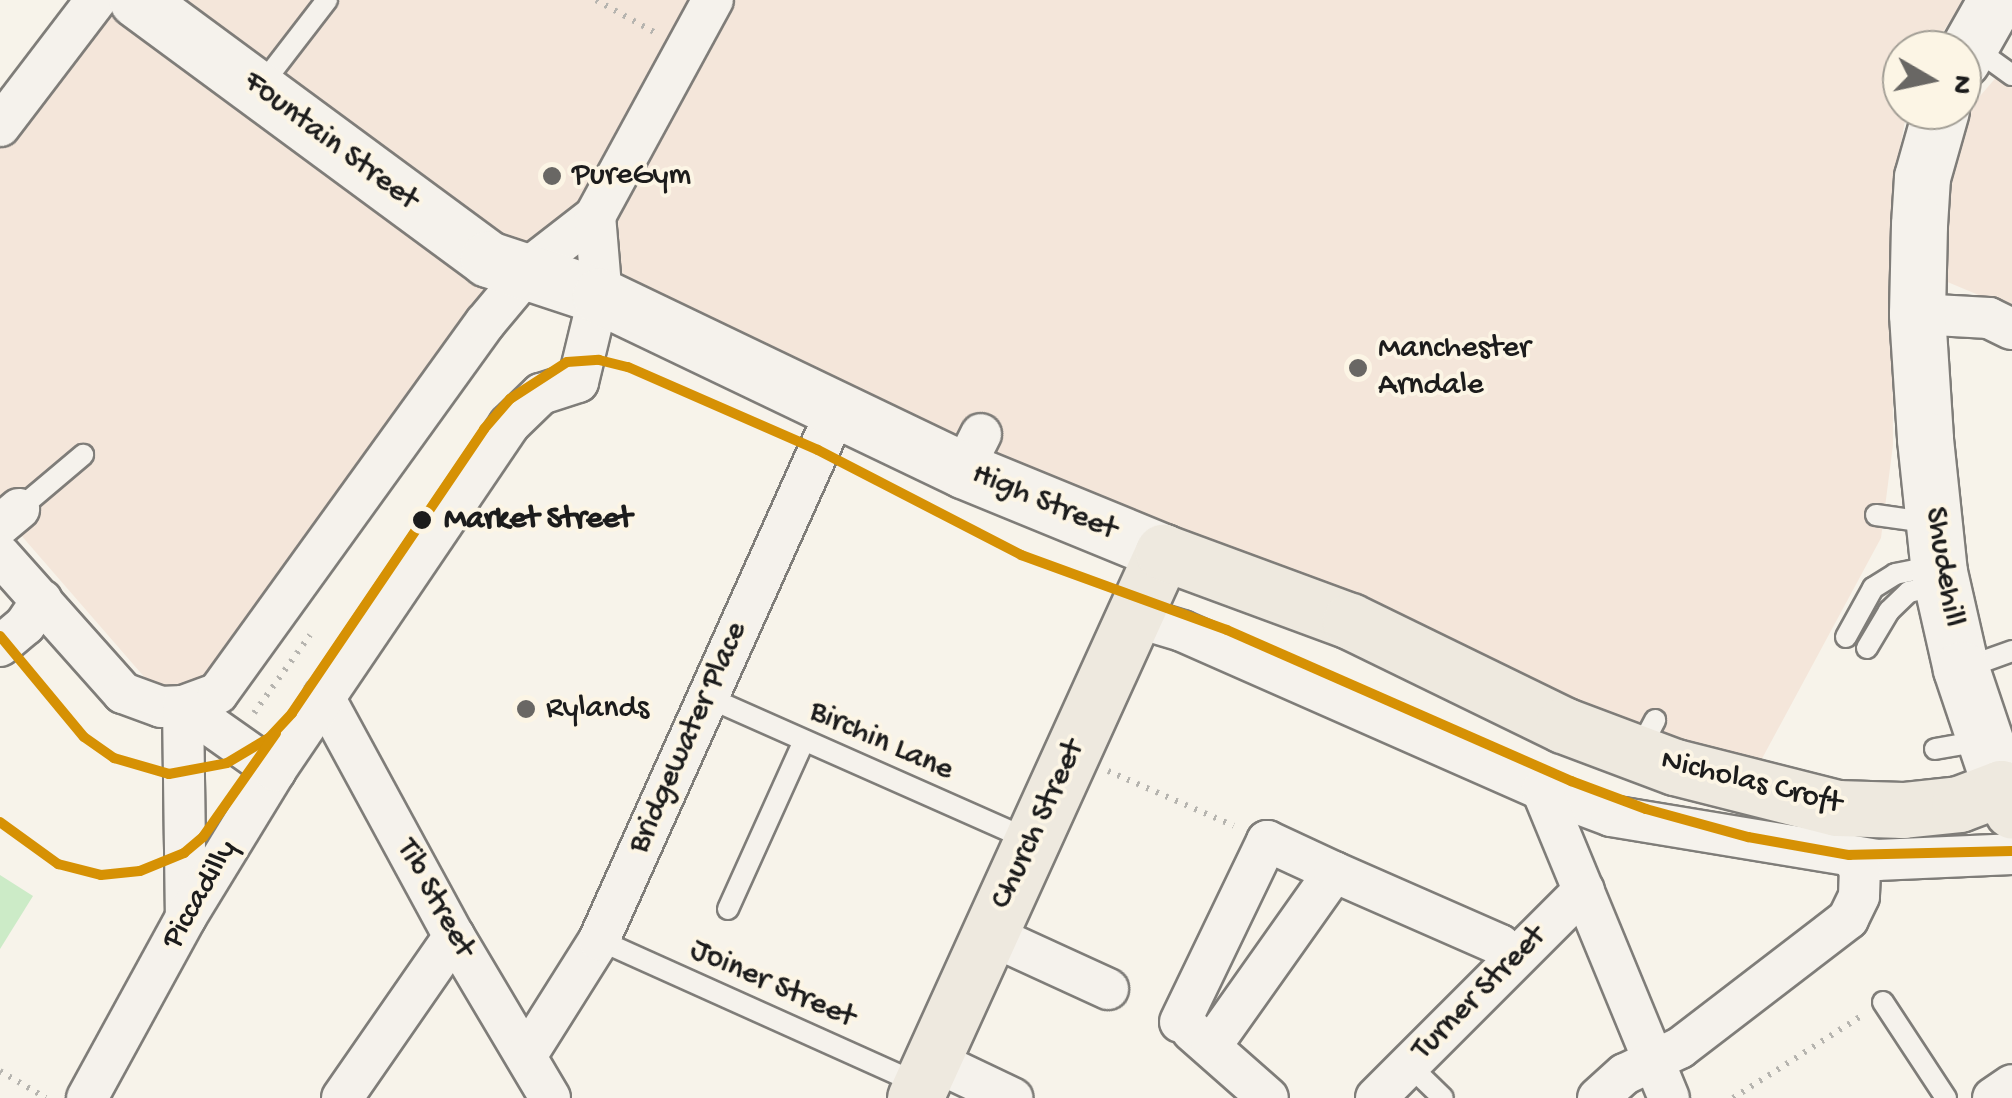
<!DOCTYPE html>
<html>
<head>
<meta charset="utf-8">
<style>
  body { margin:0 }
  #map { position:relative; width:2012px; height:1098px; overflow:hidden; background:#f7f3ea; font-family:"Gochi Hand",sans-serif }
  div>[style] { position:absolute }
  [style*='--x'] { left:calc(var(--x)*1px); top:calc(var(--y)*1px); width:calc(var(--w)*1px); rotate:calc(var(--a)*1deg) }
  .built>* { inset:0; background:#f4e6da }
  .green>* { inset:0; background:#ccebc7 }
  .path>* { height:6px; margin-top:-3px; transform-origin:0; background:repeating-linear-gradient(90deg,#b6b4af 0 2.5px,transparent 0 10.5px) }
  .roads { filter:drop-shadow(2px 0 #7f7d79) drop-shadow(-2px 0 #7f7d79) drop-shadow(0 2px #7f7d79) drop-shadow(0 -2px #7f7d79) }
  .lane>* { height:20px; margin:-10px; padding:0 10px; transform-origin:10px; border-radius:10px; background:#f5f2ec }
  .street>* { height:40px; margin:-20px; padding:0 20px; transform-origin:20px; border-radius:20px; background:#f5f2ec }
  .secondary>* { height:55px; margin:-27.5px; padding:0 27.5px; transform-origin:27.5px; border-radius:27.5px; background:#f5f2ec }
  .primary>* { height:55px; margin:-27.5px; padding:0 27.5px; transform-origin:27.5px; border-radius:27.5px; background:#eee9df }
  .rail-1>* { height:10px; margin:-5px; padding:0 5px; transform-origin:5px; border-radius:5px; background:#d69104 }
  .dots>* { width:28px; height:28px; translate:-50% -50%; box-sizing:border-box; border:5px solid #fcf5e5; border-radius:50% }
  span { translate:-50% -50%; white-space:nowrap; text-align:center; line-height:1.15; -webkit-text-stroke:8px #fcf5e5; paint-order:stroke }
  .street-label { font-size:32px; color:#1c1c1c }
  .poi-label { font-size:32px; color:#1c1c1c }
  .left { translate:0 -50%; text-align:left }
  .stop-label { font-size:32px; color:#1c1c1c; font-weight:700 }
  .north { position:absolute; left:1882px; top:30px; width:100px; height:100px; box-sizing:border-box; background:#fcf5e5; border:2px solid #a29e95; border-radius:50%; rotate:99deg; font-size:28px; font-weight:700; line-height:40px; text-align:center; color:#1c1c1c }
  .north::after { content:''; display:block; margin:auto; width:35px; height:45px; background:#696764; clip-path:polygon(50% 0,100% 100%,50% 72%,0 100%) }
</style>
</head>
<body>
<div id="map">
  <div class="built">
    <div style="clip-path:polygon(114px 0,1964px 0,1931px 50px,1902px 50px,1902px 110px,1907px 110px,1892px 191px,1893px 445px,1881px 538px,1758px 766px,1659px 745px,830px 381px,496px 288px,212px 678px,166px 702px,0 511px,0 147px)"></div>
    <div style="clip-path:polygon(2012px 59px,2012px 309px,1938px 278px,1955px 125px)"></div>
  </div>
  <div class="green">
    <div style="clip-path:polygon(0 875px,33px 896px,0 949px)"></div>
  </div>
  <div class="path">
    <div style="--x:596;--y:0;--w:68;--a:28.8"></div>
    <div style="--x:254;--y:713;--w:96;--a:-54.3"></div>
    <div style="--x:1108;--y:771;--w:137;--a:23.6"></div>
    <div style="--x:0;--y:1071;--w:53;--a:30.4"></div>
    <div style="--x:1733;--y:1098;--w:152;--a:-32.6"></div>
  </div>
  <div class="roads">
    <div class="lane">
      <div style="--x:1973;--y:47;--w:48;--a:35.7"></div>
      <div style="--x:260;--y:87;--w:110;--a:-52.4"></div>
      <div style="--x:19;--y:509;--w:84;--a:-40.2"></div>
      <div style="--x:1876;--y:515;--w:58;--a:8"></div>
      <div style="--x:1846;--y:637;--w:56;--a:-61.1"></div>
      <div style="--x:1873;--y:588;--w:26;--a:-32"></div>
      <div style="--x:1895;--y:574;--w:41;--a:-11.3"></div>
      <div style="--x:1867;--y:648;--w:43;--a:-59.3"></div>
      <div style="--x:1889;--y:611;--w:28;--a:-44"></div>
      <div style="--x:1909;--y:592;--w:32;--a:-14"></div>
      <div style="--x:1962;--y:669;--w:53;--a:-19.8"></div>
      <div style="--x:707;--y:697;--w:353;--a:23.9"></div>
      <div style="--x:1635;--y:747;--w:9;--a:-27"></div>
      <div style="--x:1643;--y:743;--w:26;--a:-62"></div>
      <div style="--x:1935;--y:749;--w:47;--a:-9.9"></div>
      <div style="--x:728;--y:909;--w:184;--a:-65.7"></div>
      <div style="--x:599;--y:940;--w:353;--a:24.2"></div>
      <div style="--x:1883;--y:1002;--w:115;--a:56.7"></div>
      <div style="--x:1409;--y:1065;--w:47;--a:44.1"></div>
    </div>
    <div class="street">
      <div style="--x:0;--y:126;--w:158;--a:-52.7"></div>
      <div style="--x:1917;--y:314;--w:72;--a:3.2"></div>
      <div style="--x:1989;--y:318;--w:25;--a:26"></div>
      <div style="--x:963;--y:470;--w:40;--a:-63.4"></div>
      <div style="--x:0;--y:525;--w:25;--a:-40"></div>
      <div style="--x:0;--y:555;--w:185;--a:48.3"></div>
      <div style="--x:123;--y:693;--w:40;--a:20.2"></div>
      <div style="--x:161;--y:707;--w:22;--a:-3"></div>
      <div style="--x:183;--y:706;--w:37;--a:-20"></div>
      <div style="--x:218;--y:693;--w:456;--a:-54.2"></div>
      <div style="--x:485;--y:323;--w:80;--a:-50.1"></div>
      <div style="--x:536;--y:262;--w:75;--a:-37.9"></div>
      <div style="--x:595;--y:216;--w:246;--a:-61.4"></div>
      <div style="--x:1136;--y:617;--w:48;--a:16.9"></div>
      <div style="--x:1182;--y:631;--w:394;--a:23.8"></div>
      <div style="--x:1542;--y:790;--w:74;--a:20.6"></div>
      <div style="--x:1611;--y:816;--w:270;--a:9.4"></div>
      <div style="--x:1877;--y:860;--w:135;--a:-2.5"></div>
      <div style="--x:0;--y:646;--w:33;--a:-40"></div>
      <div style="--x:25;--y:625;--w:30;--a:-56"></div>
      <div style="--x:324;--y:697;--w:272;--a:61.5"></div>
      <div style="--x:454;--y:936;--w:188;--a:59.3"></div>
      <div style="--x:183;--y:706;--w:211;--a:89.2"></div>
      <div style="--x:183;--y:706;--w:113;--a:35.2"></div>
      <div style="--x:1542;--y:790;--w:333;--a:67.6"></div>
      <div style="--x:988;--y:934;--w:132;--a:24.6"></div>
      <div style="--x:1180;--y:1022;--w:201;--a:-64.3"></div>
      <div style="--x:1267;--y:841;--w:74;--a:24.8"></div>
      <div style="--x:1192;--y:1031;--w:101;--a:41.4"></div>
      <div style="--x:1211;--y:1046;--w:213;--a:-54.7"></div>
      <div style="--x:1334;--y:872;--w:181;--a:23.7"></div>
      <div style="--x:1500;--y:945;--w:20;--a:53"></div>
      <div style="--x:526;--y:1056;--w:137;--a:-57.8"></div>
      <div style="--x:599;--y:940;--w:579;--a:-65.83"></div>
      <div style="--x:932;--y:1060;--w:89;--a:25.4"></div>
      <div style="--x:87;--y:1098;--w:206;--a:-61.3"></div>
      <div style="--x:186;--y:917;--w:171;--a:-58.6"></div>
      <div style="--x:275;--y:771;--w:418;--a:-55.9"></div>
      <div style="--x:509;--y:425;--w:45;--a:-44.1"></div>
      <div style="--x:541;--y:394;--w:39;--a:-18"></div>
      <div style="--x:578;--y:382;--w:98;--a:-76.4"></div>
      <div style="--x:601;--y:287;--w:71;--a:-94.8"></div>
      <div style="--x:342;--y:1098;--w:197;--a:-55.3"></div>
      <div style="--x:1376;--y:1098;--w:294;--a:-45"></div>
      <div style="--x:1598;--y:1098;--w:36;--a:-42"></div>
      <div style="--x:1625;--y:1074;--w:61;--a:-25.3"></div>
      <div style="--x:1680;--y:1048;--w:212;--a:-37.5"></div>
      <div style="--x:1848;--y:919;--w:25;--a:-64"></div>
      <div style="--x:1859;--y:896;--w:26;--a:-88"></div>
      <div style="--x:1860;--y:870;--w:15;--a:-122"></div>
      <div style="--x:1993;--y:1098;--w:23;--a:-34"></div>
    </div>
    <div class="secondary">
      <div style="--x:137;--y:0;--w:436;--a:36.4"></div>
      <div style="--x:488;--y:259;--w:118;--a:18.3"></div>
      <div style="--x:600;--y:296;--w:403;--a:25.6"></div>
      <div style="--x:963;--y:470;--w:216;--a:22.3"></div>
      <div style="--x:1962;--y:60;--w:69;--a:-60.5"></div>
      <div style="--x:1941;--y:110;--w:70;--a:105.8"></div>
      <div style="--x:1922;--y:177;--w:48;--a:93.6"></div>
      <div style="--x:1919;--y:225;--w:89;--a:91.3"></div>
      <div style="--x:1917;--y:314;--w:125;--a:86.3"></div>
      <div style="--x:1925;--y:439;--w:134;--a:84"></div>
      <div style="--x:1939;--y:572;--w:99;--a:77.2"></div>
      <div style="--x:1961;--y:669;--w:126;--a:71.4"></div>
    </div>
    <div class="primary">
      <div style="--x:915;--y:1098;--w:600;--a:-65.57"></div>
      <div style="--x:1163;--y:552;--w:199;--a:20.3"></div>
      <div style="--x:1350;--y:621;--w:237;--a:26"></div>
      <div style="--x:1563;--y:725;--w:120;--a:20.6"></div>
      <div style="--x:1675;--y:767;--w:167;--a:14.2"></div>
      <div style="--x:1837;--y:808;--w:66;--a:1.7"></div>
      <div style="--x:1903;--y:810;--w:56;--a:-6.1"></div>
      <div style="--x:1959;--y:804;--w:45;--a:-20.9"></div>
      <div style="--x:2001;--y:788;--w:25;--a:64"></div>
    </div>
  </div>
  <div class="rail-1">
    <div style="--x:0;--y:636;--w:131;--a:50.3"></div>
    <div style="--x:84;--y:737;--w:37;--a:35"></div>
    <div style="--x:114;--y:758;--w:57;--a:16.2"></div>
    <div style="--x:169;--y:774;--w:59;--a:-10.7"></div>
    <div style="--x:227;--y:763;--w:49;--a:-30.8"></div>
    <div style="--x:269;--y:738;--w:34;--a:-47"></div>
    <div style="--x:292;--y:713;--w:343;--a:-55.9"></div>
    <div style="--x:484;--y:429;--w:40;--a:-49"></div>
    <div style="--x:510;--y:399;--w:68;--a:-33"></div>
    <div style="--x:567;--y:362;--w:32;--a:-4"></div>
    <div style="--x:599;--y:360;--w:30;--a:14"></div>
    <div style="--x:628;--y:367;--w:207;--a:23.6"></div>
    <div style="--x:818;--y:450;--w:229;--a:27.3"></div>
    <div style="--x:1021;--y:555;--w:219;--a:20"></div>
    <div style="--x:1227;--y:630;--w:376;--a:23.7"></div>
    <div style="--x:1571;--y:781;--w:80;--a:20.5"></div>
    <div style="--x:1646;--y:809;--w:106;--a:15.4"></div>
    <div style="--x:1748;--y:837;--w:103;--a:10.1"></div>
    <div style="--x:1849;--y:855;--w:163;--a:-1.4"></div>
    <div style="--x:0;--y:822;--w:72;--a:35.9"></div>
    <div style="--x:58;--y:864;--w:44;--a:14.3"></div>
    <div style="--x:101;--y:875;--w:39;--a:-6"></div>
    <div style="--x:140;--y:871;--w:48;--a:-22.2"></div>
    <div style="--x:184;--y:853;--w:25;--a:-40"></div>
    <div style="--x:203;--y:837;--w:127;--a:-54.9"></div>
  </div>
  <div class="dots">
    <div style="left:552px;top:176px;background:#696764"></div>
    <div style="left:1358px;top:368px;background:#696764"></div>
    <div style="left:422px;top:520px;background:#1c1c1c"></div>
    <div style="left:526px;top:709px;background:#696764"></div>
  </div>
  <div class="street-label">
    <span style="left:330px;top:142px;rotate:37deg">Fountain Street</span>
    <span style="left:1044px;top:503px;rotate:23deg">High Street</span>
    <span style="left:1943px;top:567px;rotate:81deg">Shudehill</span>
    <span style="left:689px;top:738px;rotate:-66deg">Bridgewater Place</span>
    <span style="left:881px;top:742px;rotate:24deg">Birchin Lane</span>
    <span style="left:1751px;top:783px;rotate:14deg">Nicholas Croft</span>
    <span style="left:1039px;top:825px;rotate:-65deg">Church Street</span>
    <span style="left:201px;top:895px;rotate:-60deg">Piccadilly</span>
    <span style="left:434px;top:899px;rotate:61deg">Tib Street</span>
    <span style="left:772px;top:985px;rotate:24deg">Joiner Street</span>
    <span style="left:1480px;top:994px;rotate:-45deg">Turner Street</span>
  </div>
  <div class="poi-label">
    <span class="left" style="left:572px;top:176px">PureGym</span>
    <span class="left" style="left:1378px;top:368px">Manchester<br>Arndale</span>
    <span class="left" style="left:546px;top:709px">Rylands</span>
  </div>
  <div class="stop-label">
    <span class="left" style="left:444px;top:520px">Market Street</span>
  </div>
  <div class="north">N</div>
</div>
</body>
</html>
